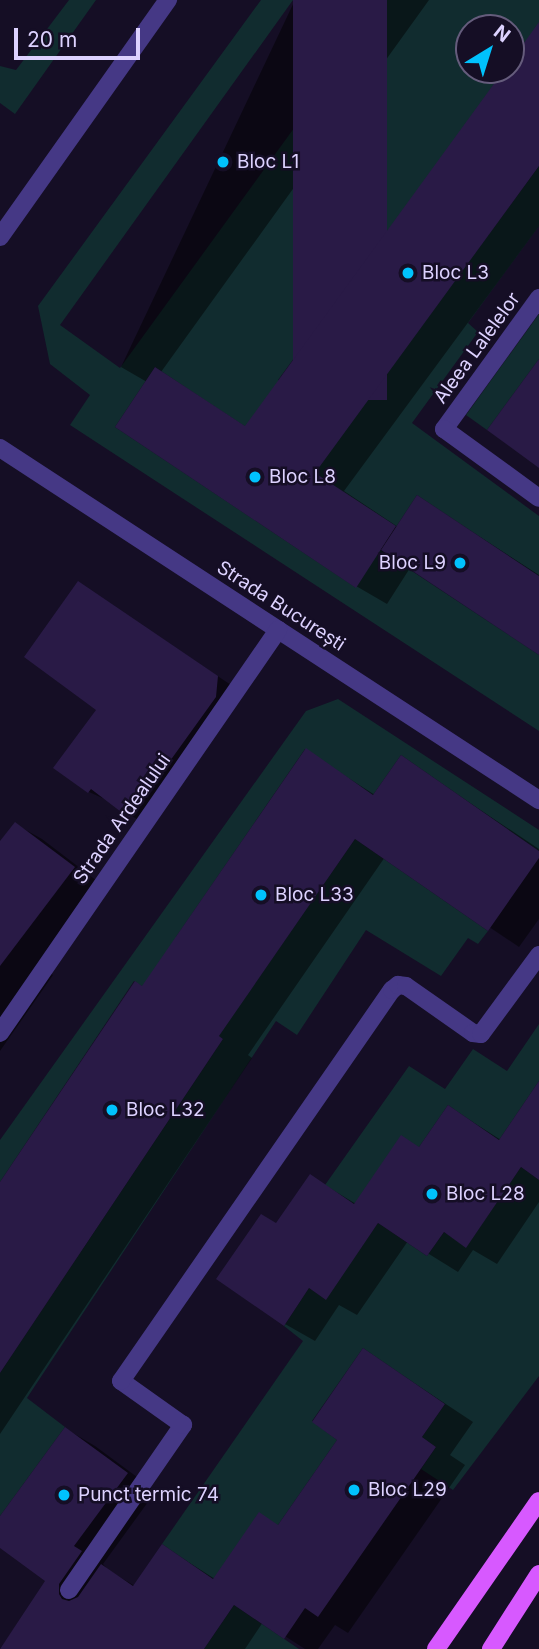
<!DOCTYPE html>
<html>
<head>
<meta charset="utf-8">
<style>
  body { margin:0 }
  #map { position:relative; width:539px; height:1649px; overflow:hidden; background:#150e25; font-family:Inter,sans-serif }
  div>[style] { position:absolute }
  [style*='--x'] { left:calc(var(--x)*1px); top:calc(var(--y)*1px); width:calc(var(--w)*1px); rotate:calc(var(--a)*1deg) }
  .green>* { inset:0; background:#112c2f }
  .shadow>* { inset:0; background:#0007 }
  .building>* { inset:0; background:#291a46; transform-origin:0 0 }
  .minor>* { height:18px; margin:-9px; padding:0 9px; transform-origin:9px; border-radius:9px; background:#453885 }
  .major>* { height:18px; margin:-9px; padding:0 9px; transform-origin:9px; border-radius:9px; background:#d759ff }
  .dots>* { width:19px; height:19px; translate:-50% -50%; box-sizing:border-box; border:4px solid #150e25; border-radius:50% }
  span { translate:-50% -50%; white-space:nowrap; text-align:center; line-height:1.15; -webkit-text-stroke:5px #150e25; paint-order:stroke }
  .poi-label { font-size:19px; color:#ddd2ff }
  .left { translate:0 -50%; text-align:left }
  .right { translate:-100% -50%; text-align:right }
  .street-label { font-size:19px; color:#ddd2ff }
  .north { position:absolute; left:455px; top:14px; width:70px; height:70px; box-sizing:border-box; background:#150e25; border:2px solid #655c7c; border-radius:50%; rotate:38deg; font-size:19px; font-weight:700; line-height:28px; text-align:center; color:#ddd2ff }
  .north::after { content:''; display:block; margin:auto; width:24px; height:32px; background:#00c2fd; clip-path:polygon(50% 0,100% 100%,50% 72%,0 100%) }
  .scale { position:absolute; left:14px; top:28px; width:126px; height:32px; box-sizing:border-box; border:4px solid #ddd2ff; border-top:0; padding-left:9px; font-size:21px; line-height:24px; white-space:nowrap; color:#ddd2ff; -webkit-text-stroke:5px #150e25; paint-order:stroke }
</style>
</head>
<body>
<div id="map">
  <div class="green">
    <div style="clip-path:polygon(69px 0,96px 0,15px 114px,0 103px,0 66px,16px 70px)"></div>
    <div style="clip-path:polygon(261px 0,293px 0,60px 325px,120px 368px,387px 0,539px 0,539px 25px,511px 63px,511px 28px,469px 28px,469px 70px,506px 70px,278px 380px,346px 429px,539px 166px,539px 226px,468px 323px,478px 332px,412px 423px,539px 516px,539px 576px,417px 495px,396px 527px,155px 367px,115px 427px,355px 587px,380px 550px,539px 655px,539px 731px,70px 425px,90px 395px,50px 364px,38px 306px)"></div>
    <div style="clip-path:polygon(539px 314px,539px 359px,487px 430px,466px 415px)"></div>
    <div style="clip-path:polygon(338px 699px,539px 830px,539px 851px,401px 755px,373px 795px,305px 749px,176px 937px,251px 989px,355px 839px,488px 931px,478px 944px,468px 938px,441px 976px,366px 930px,297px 1035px,276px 1021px,27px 1398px,65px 1427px,0 1516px,0 1373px,223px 1039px,134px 981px,0 1182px,0 1140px,306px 711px)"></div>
    <div style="clip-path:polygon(539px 1024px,539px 1081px,499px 1140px,448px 1105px,419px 1147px,354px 1204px,325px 1185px,409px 1066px,445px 1089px,473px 1049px,507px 1071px)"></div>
    <div style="clip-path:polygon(521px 1167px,539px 1180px,539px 1376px,453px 1490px,421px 1469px,436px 1447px,422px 1437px,445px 1404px,363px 1348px,312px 1421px,337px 1440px,278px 1525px,213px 1579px,162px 1544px,303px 1341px,284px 1326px,309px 1288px,325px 1299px,378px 1223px,427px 1256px,444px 1232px,466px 1247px)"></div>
    <div style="clip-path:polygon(234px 1605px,299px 1649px,204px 1649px)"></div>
  </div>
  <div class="shadow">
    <div style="clip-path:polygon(295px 0,429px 0,161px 372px,246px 427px,539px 28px,539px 226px,344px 491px,398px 527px,418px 497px,539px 575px,539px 653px,410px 568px,387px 604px,356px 586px,147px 382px,121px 367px)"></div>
    <div style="clip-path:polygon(79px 583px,237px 689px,149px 827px,109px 801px,89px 792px,99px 709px)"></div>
    <div style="clip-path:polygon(306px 751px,375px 795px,401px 757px,539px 849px,539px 919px,519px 947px,385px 857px,248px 1055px,252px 1058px,0 1434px,0 1185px,143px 987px)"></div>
    <div style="clip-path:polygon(15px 824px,42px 839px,101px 884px,39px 965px,53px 975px,0 1051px,0 843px)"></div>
    <div style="clip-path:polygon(539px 1084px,539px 1202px,497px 1264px,473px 1250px,458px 1272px,408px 1241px,357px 1315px,339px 1305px,315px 1341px,285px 1324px,277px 1225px,310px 1176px,356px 1204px,420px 1148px,449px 1107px,501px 1140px)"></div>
    <div style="clip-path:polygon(364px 1350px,473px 1422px,450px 1455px,465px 1465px,348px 1633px,335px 1625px,318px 1649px,305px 1649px,263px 1622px,245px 1649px,0 1649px,47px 1581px,0 1546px,0 1519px,66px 1429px,95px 1446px,156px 1491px,103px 1564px,109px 1571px,135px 1586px,163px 1546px,215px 1579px,279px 1526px,340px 1439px)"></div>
  </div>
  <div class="building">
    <div style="left:293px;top:0;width:94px;height:400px"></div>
    <div style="clip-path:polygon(539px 22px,539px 166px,315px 473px,396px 526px,356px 588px,115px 427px,155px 367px,245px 426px,504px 70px,511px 70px,511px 61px)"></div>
    <div style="clip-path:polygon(539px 359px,539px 468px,487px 430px)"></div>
    <div style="clip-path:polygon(417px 495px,539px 576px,539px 655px,381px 550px)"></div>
    <div style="clip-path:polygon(78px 581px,218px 676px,216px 697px,129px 818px,91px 789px,88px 793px,53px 768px,96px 710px,24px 657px)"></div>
    <div style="clip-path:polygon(306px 748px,373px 795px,401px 755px,539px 851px,539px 858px,488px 931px,355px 839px,219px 1036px,223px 1039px,0 1373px,0 1182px,135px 981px,142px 986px)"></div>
    <div style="clip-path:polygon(15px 822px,75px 867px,0 966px,0 841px)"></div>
    <div style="clip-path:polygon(539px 1081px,539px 1180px,521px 1167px,466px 1248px,444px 1232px,427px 1256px,378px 1223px,326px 1300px,309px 1288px,284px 1326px,216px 1279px,261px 1214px,276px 1223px,310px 1174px,354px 1204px,401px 1135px,419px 1147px,448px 1105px,499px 1140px)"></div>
    <div style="clip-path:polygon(363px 1348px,445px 1404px,422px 1437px,436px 1447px,318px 1617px,305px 1608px,284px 1639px,234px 1605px,204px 1649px,0 1649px,45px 1581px,0 1548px,0 1516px,65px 1427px,128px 1473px,74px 1546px,82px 1551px,59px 1584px,59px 1594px,62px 1599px,69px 1601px,78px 1597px,101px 1564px,133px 1586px,162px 1544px,213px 1579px,259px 1512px,278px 1525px,337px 1440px,312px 1422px)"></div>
  </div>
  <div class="minor">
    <div style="--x:0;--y:237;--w:291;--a:-54.7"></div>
    <div style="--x:539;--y:298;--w:162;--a:125.9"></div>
    <div style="--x:444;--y:429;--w:117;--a:36"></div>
    <div style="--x:0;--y:448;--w:644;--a:33.15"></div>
    <div style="--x:0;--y:1033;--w:490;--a:-55.4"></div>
    <div style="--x:69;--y:1590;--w:201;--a:-55.4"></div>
    <div style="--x:183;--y:1425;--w:76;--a:-144.6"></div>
    <div style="--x:121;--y:1381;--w:476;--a:-55.3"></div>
    <div style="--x:392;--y:990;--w:8;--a:-40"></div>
    <div style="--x:398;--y:985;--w:8;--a:7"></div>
    <div style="--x:406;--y:986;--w:82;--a:35"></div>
    <div style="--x:473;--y:1033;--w:8;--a:7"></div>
    <div style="--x:481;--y:1034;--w:98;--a:-53.7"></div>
  </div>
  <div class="major">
    <div style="--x:436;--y:1649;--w:180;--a:-55.2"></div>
    <div style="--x:491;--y:1649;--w:89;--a:-57.4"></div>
  </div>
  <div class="dots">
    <div style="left:223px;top:162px;background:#00c2fd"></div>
    <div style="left:408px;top:273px;background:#00c2fd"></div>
    <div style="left:255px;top:477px;background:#00c2fd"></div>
    <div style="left:460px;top:563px;background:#00c2fd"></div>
    <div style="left:261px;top:895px;background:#00c2fd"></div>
    <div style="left:112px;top:1110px;background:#00c2fd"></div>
    <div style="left:432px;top:1194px;background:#00c2fd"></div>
    <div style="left:354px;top:1490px;background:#00c2fd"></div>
    <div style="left:64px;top:1495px;background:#00c2fd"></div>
  </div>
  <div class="poi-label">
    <span class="left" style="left:237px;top:162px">Bloc L1</span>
    <span class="left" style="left:422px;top:273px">Bloc L3</span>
    <span class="left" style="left:269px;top:477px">Bloc L8</span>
    <span class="right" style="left:446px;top:563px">Bloc L9</span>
    <span class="left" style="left:275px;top:895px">Bloc L33</span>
    <span class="left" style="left:126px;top:1110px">Bloc L32</span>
    <span class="left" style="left:446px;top:1194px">Bloc L28</span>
    <span class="left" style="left:368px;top:1490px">Bloc L29</span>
    <span class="left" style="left:78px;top:1495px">Punct termic 74</span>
  </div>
  <div class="street-label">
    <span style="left:477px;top:348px;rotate:-54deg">Aleea Lalelelor</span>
    <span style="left:281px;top:606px;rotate:33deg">Strada București</span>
    <span style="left:122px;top:819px;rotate:-55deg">Strada Ardealului</span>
  </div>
  <div class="north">N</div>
  <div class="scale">20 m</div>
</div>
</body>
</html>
